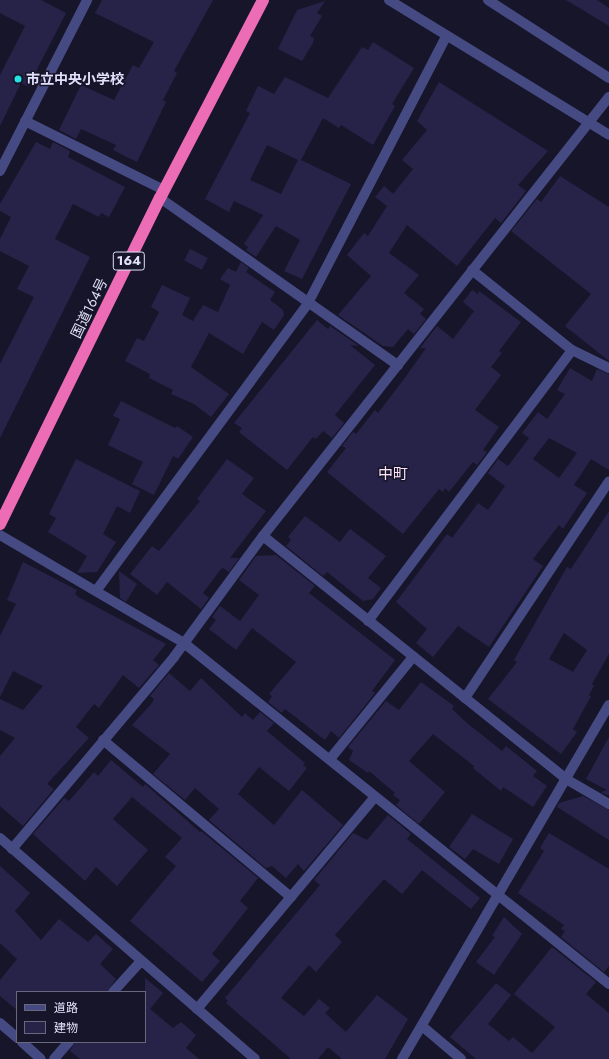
<!DOCTYPE html>
<html>
<head>
<meta charset="utf-8">
<style>
  body { margin:0 }
  #map { position:relative; width:609px; height:1059px; overflow:hidden; background:#16152a; font-family:Jost,"Noto Sans JP",sans-serif }
  div>[style] { position:absolute }
  [style*='--x'] { left:calc(var(--x)*1px); top:calc(var(--y)*1px); width:calc(var(--w)*1px); rotate:calc(var(--a)*1deg) }
  .building>* { inset:0; background:#272348; transform-origin:0 0 }
  .minor>* { height:10px; margin:-5px; padding:0 5px; transform-origin:5px; border-radius:5px; background:#464a82 }
  .highway>* { height:12px; margin:-6px; padding:0 6px; transform-origin:6px; border-radius:6px; background:#ec6cb6 }
  .dots>* { width:11px; height:11px; translate:-50% -50%; box-sizing:border-box; border:2px solid #16152a; border-radius:50% }
  span { translate:-50% -50%; white-space:nowrap; text-align:center; line-height:1.15; -webkit-text-stroke:3px #16152a; paint-order:stroke }
  .shield-label span { padding:1px 3px; background:#16152a; border:1px solid; border-radius:3px; -webkit-text-stroke-width:0 }
  .shield-label { font-size:13px; color:#e2e1fb; font-weight:700 }
  .poi-label { font-size:14px; color:#e2e1fb; font-weight:700 }
  .left { translate:0 -50%; text-align:left }
  .street-label { font-size:14px; color:#e2e1fb }
  .neighbourhood-label { font-size:15px; color:#fbe3f5 }
  .legend { position:absolute; left:16px; top:991px; width:130px; height:52px; box-sizing:border-box; background:#16152a; border:1px solid #68677e; margin:0; padding:5px 7px; list-style:none; font-size:12px; color:#e2e1fb }
  .legend li { display:flex; align-items:center; gap:8px; height:20px }
  .legend b { width:20px; border:1px solid #68677e }
</style>
</head>
<body>
<div id="map">
  <div class="building">
    <div style="clip-path:polygon(0 0,41px 0,66px 13px,30px 83px,27px 86px,21px 83px,0 126px,0 75px,25px 26px,0 13px)"></div>
    <div style="clip-path:polygon(102px 0,213px 0,174px 71px,177px 73px,163px 100px,166px 102px,137px 162px,113px 150px,116px 145px,81px 129px,76px 139px,59px 130px,81px 85px,114px 100px,133px 65px,139px 68px,154px 42px,95px 13px)"></div>
    <div style="clip-path:polygon(566px 0,597px 0,609px 8px,609px 26px)"></div>
    <div style="clip-path:polygon(325px 1px,317px 13px,322px 16px,310px 36px,314px 38px,313px 43px,302px 61px,278px 49px,297px 10px)"></div>
    <div style="clip-path:polygon(evenodd,373px 42px,414px 68px,392px 104px,395px 106px,373px 145px,341px 125px,339px 128px,323px 118px,301px 160px,351px 184px,302px 279px,284px 271px,300px 240px,276px 226px,256px 257px,246px 250px,248px 247px,244px 244px,263px 215px,234px 201px,229px 212px,205px 199px,250px 113px,246px 111px,258px 86px,274px 94px,285px 77px,328px 98px,362px 47px,368px 50px,373px 42px,267px 145px,298px 160px,281px 194px,250px 180px,267px 145px)"></div>
    <div style="clip-path:polygon(439px 82px,548px 151px,518px 185px,526px 191px,501px 223px,495px 218px,457px 266px,407px 225px,389px 253px,419px 275px,404px 293px,424px 309px,420px 314px,426px 319px,414px 334px,408px 329px,393px 347px,383px 346px,338px 315px,371px 276px,347px 255px,364px 233px,368px 236px,387px 206px,375px 197px,384px 186px,393px 194px,413px 169px,402px 160px,427px 130px,417px 121px)"></div>
    <div style="clip-path:polygon(36px 142px,50px 149px,53px 142px,70px 151px,68px 157px,125px 187px,109px 217px,101px 213px,99px 217px,73px 204px,55px 239px,90px 257px,0 438px,0 364px,34px 297px,17px 289px,29px 266px,0 251px,0 239px,11px 217px,0 211px,0 204px)"></div>
    <div style="clip-path:polygon(560px 176px,609px 207px,609px 361px,565px 326px,591px 294px,511px 231px,537px 199px,541px 202px)"></div>
    <div style="left:190px;top:249px;width:20px;height:13px;rotate:27deg"></div>
    <div style="clip-path:polygon(241px 262px,249px 268px,246px 272px,275px 292px,270px 300px,283px 310px,284px 315px,274px 330px,262px 322px,243px 354px,209px 333px,191px 367px,229px 394px,211px 417px,194px 404px,171px 394px,173px 390px,149px 378px,150px 374px,125px 361px,137px 338px,144px 341px,159px 312px,151px 307px,162px 285px,190px 298px,182px 315px,193px 321px,203px 305px,218px 312px,230px 285px,220px 279px,228px 268px,236px 272px)"></div>
    <div style="clip-path:polygon(472px 290px,478px 294px,479px 291px,521px 322px,499px 351px,502px 353px,491px 367px,501px 375px,475px 410px,499px 427px,483px 450px,487px 452px,477px 465px,473px 462px,449px 492px,445px 488px,443px 492px,439px 489px,403px 534px,327px 472px,346px 448px,342px 446px,353px 432px,356px 434px,375px 410px,378px 413px,404px 379px,426px 348px,420px 348px,437px 326px,453px 339px,474px 311px,463px 302px)"></div>
    <div style="clip-path:polygon(317px 320px,328px 329px,330px 326px,359px 346px,350px 345px,375px 365px,335px 415px,344px 423px,332px 438px,323px 431px,316px 439px,313px 437px,287px 470px,239px 432px,242px 428px,234px 423px)"></div>
    <div style="clip-path:polygon(evenodd,570px 368px,592px 381px,597px 369px,609px 374px,609px 470px,591px 459px,574px 485px,587px 493px,563px 529px,559px 525px,533px 559px,543px 566px,489px 647px,458px 626px,433px 657px,416px 643px,427px 629px,396px 602px,447px 534px,452px 538px,478px 503px,488px 510px,505px 486px,488px 473px,498px 459px,508px 466px,529px 438px,522px 433px,538px 412px,547px 419px,565px 394px,557px 390px,570px 368px,549px 438px,577px 453px,559px 478px,533px 459px,549px 438px)"></div>
    <div style="clip-path:polygon(121px 401px,175px 428px,177px 426px,193px 437px,178px 459px,173px 456px,154px 495px,132px 484px,143px 462px,108px 445px,120px 419px,113px 416px)"></div>
    <div style="clip-path:polygon(76px 459px,140px 491px,130px 513px,117px 506px,103px 534px,116px 542px,97px 572px,77px 573px,87px 556px,48px 532px,56px 518px,49px 514px)"></div>
    <div style="clip-path:polygon(227px 459px,254px 478px,242px 494px,266px 511px,230px 558px,239px 558px,229px 572px,223px 568px,221px 569px,203px 593px,209px 598px,201px 609px,167px 582px,157px 595px,130px 574px,152px 546px,159px 551px,200px 501px,197px 499px)"></div>
    <div style="clip-path:polygon(evenodd,609px 511px,609px 654px,592px 684px,594px 686px,589px 695px,591px 696px,573px 729px,577px 732px,561px 754px,488px 699px,517px 662px,514px 660px,567px 567px,571px 569px,609px 511px,564px 633px,587px 650px,573px 672px,549px 659px,564px 633px)"></div>
    <div style="clip-path:polygon(305px 516px,340px 542px,350px 529px,386px 556px,368px 578px,381px 588px,373px 599px,363px 601px,327px 572px,323px 576px,286px 546px,291px 540px,288px 537px)"></div>
    <div style="clip-path:polygon(276px 555px,315px 586px,309px 593px,395px 660px,372px 691px,375px 693px,339px 738px,331px 731px,325px 740px,285px 709px,282px 713px,268px 702px,272px 696px,269px 694px,296px 662px,252px 628px,236px 650px,209px 629px,216px 620px,212px 617px,220px 606px,240px 621px,259px 595px,239px 580px,256px 556px)"></div>
    <div style="clip-path:polygon(23px 562px,77px 590px,75px 594px,80px 598px,166px 644px,153px 660px,159px 665px,139px 688px,123px 675px,99px 708px,94px 704px,76px 727px,89px 738px,47px 784px,54px 789px,23px 826px,0 806px,0 756px,15px 738px,0 730px,0 699px,23px 710px,43px 686px,13px 671px,0 697px,0 636px,16px 604px,7px 600px)"></div>
    <div style="clip-path:polygon(119px 571px,137px 584px,126px 602px,120px 598px)"></div>
    <div style="clip-path:polygon(169px 673px,190px 691px,201px 678px,242px 717px,245px 713px,253px 720px,260px 712px,274px 723px,267px 731px,305px 763px,303px 765px,307px 768px,289px 791px,259px 767px,238px 794px,274px 825px,302px 790px,343px 825px,304px 871px,298px 864px,286px 878px,272px 866px,266px 868px,209px 820px,219px 809px,195px 788px,185px 800px,153px 774px,170px 754px,132px 725px,152px 703px,154px 699px,150px 696px)"></div>
    <div style="clip-path:polygon(421px 682px,454px 706px,452px 709px,467px 723px,502px 751px,506px 746px,537px 771px,533px 776px,547px 786px,533px 807px,503px 787px,501px 791px,473px 768px,474px 766px,433px 734px,409px 761px,445px 792px,419px 824px,396px 805px,400px 800px,393px 795px,395px 793px,369px 771px,368px 773px,349px 760px,353px 751px,348px 747px,386px 701px,399px 710px)"></div>
    <div style="clip-path:polygon(609px 737px,609px 796px,601px 792px,607px 790px,586px 779px)"></div>
    <div style="clip-path:polygon(111px 760px,143px 787px,145px 784px,200px 832px,201px 831px,258px 878px,240px 901px,248px 908px,212px 954px,220px 961px,202px 982px,130px 921px,176px 866px,165px 857px,182px 838px,132px 797px,113px 819px,148px 850px,117px 886px,96px 867px,85px 881px,33px 834px,64px 798px,69px 801px,94px 772px,98px 776px)"></div>
    <div style="clip-path:polygon(583px 796px,609px 810px,609px 840px,557px 807px,559px 803px)"></div>
    <div style="clip-path:polygon(472px 814px,513px 839px,499px 864px,473px 849px,465px 859px,449px 847px)"></div>
    <div style="clip-path:polygon(388px 815px,411px 834px,407px 839px,480px 898px,471px 909px,422px 870px,402px 894px,384px 879px,335px 935px,342px 942px,316px 972px,309px 965px,281px 998px,304px 1016px,319px 999px,330px 1008px,325px 1013px,346px 1032px,377px 995px,408px 1019px,385px 1059px,342px 1059px,328px 1047px,318px 1059px,291px 1059px,226px 1003px,228px 1001px,225px 998px,320px 885px,314px 880px,353px 833px,367px 840px)"></div>
    <div style="clip-path:polygon(549px 833px,609px 869px,609px 966px,604px 972px,561px 937px,565px 931px,561px 929px,564px 925px,518px 893px,544px 851px,540px 848px)"></div>
    <div style="clip-path:polygon(0 866px,30px 893px,15px 911px,41px 940px,59px 919px,88px 942px,96px 934px,113px 949px,100px 964px,116px 979px,107px 992px,17px 992px,17px 1010px,0 996px,0 980px,17px 959px,0 943px)"></div>
    <div style="clip-path:polygon(504px 917px,522px 934px,494px 975px,476px 962px,495px 937px,492px 936px)"></div>
    <div style="clip-path:polygon(552px 947px,596px 982px,586px 994px,609px 1013px,609px 1059px,476px 1059px,450px 1037px,496px 983px,511px 995px,488px 1024px,509px 1041px,513px 1037px,532px 1053px,555px 1027px,514px 994px)"></div>
    <div style="clip-path:polygon(145px 978px,163px 993px,150px 1009px,173px 1028px,181px 1022px,196px 1035px,186px 1048px,199px 1059px,80px 1059px,70px 1051px,75px 1042px,145px 1042px)"></div>
  </div>
  <div class="minor">
    <div style="--x:389;--y:0;--w:258;--a:31.5"></div>
    <div style="--x:488;--y:0;--w:144;--a:32.8"></div>
    <div style="--x:25;--y:121;--w:155;--a:26.4"></div>
    <div style="--x:0;--y:171;--w:192;--a:-63"></div>
    <div style="--x:160;--y:198;--w:291;--a:35.1"></div>
    <div style="--x:472;--y:270;--w:128;--a:38.7"></div>
    <div style="--x:572;--y:350;--w:41;--a:25.9"></div>
    <div style="--x:0;--y:535;--w:213;--a:30.4"></div>
    <div style="--x:184;--y:643;--w:545;--a:38.74"></div>
    <div style="--x:263;--y:536;--w:388;--a:38.7"></div>
    <div style="--x:566;--y:779;--w:50;--a:30.2"></div>
    <div style="--x:96;--y:591;--w:358;--a:-53.6"></div>
    <div style="--x:308;--y:303;--w:300;--a:-62.6"></div>
    <div style="--x:368;--y:621;--w:339;--a:-53"></div>
    <div style="--x:465;--y:698;--w:260;--a:-56.4"></div>
    <div style="--x:103;--y:740;--w:245;--a:39.9"></div>
    <div style="--x:330;--y:759;--w:132;--a:-50.9"></div>
    <div style="--x:0;--y:838;--w:337;--a:40.9"></div>
    <div style="--x:12;--y:849;--w:251;--a:-49.8"></div>
    <div style="--x:174;--y:657;--w:150;--a:-53.7"></div>
    <div style="--x:263;--y:536;--w:559;--a:-51.76"></div>
    <div style="--x:113;--y:992;--w:42;--a:-47.9"></div>
    <div style="--x:197;--y:1009;--w:277;--a:-50"></div>
    <div style="--x:0;--y:1023;--w:23;--a:41"></div>
    <div style="--x:422;--y:1026;--w:51;--a:40.2"></div>
    <div style="--x:22;--y:1042;--w:25;--a:42"></div>
    <div style="--x:54;--y:1059;--w:23;--a:-49"></div>
    <div style="--x:402;--y:1059;--w:410;--a:-59.7"></div>
  </div>
  <div class="highway">
    <div style="--x:0;--y:524;--w:363;--a:-63.9"></div>
    <div style="--x:160;--y:198;--w:223;--a:-62.5"></div>
  </div>
  <div class="dots">
    <div style="left:18px;top:79px;background:#26e2e2"></div>
  </div>
  <div class="shield-label">
    <span style="left:129px;top:261px">164</span>
  </div>
  <div class="poi-label">
    <span class="left" style="left:26px;top:79px">市立中央小学校</span>
  </div>
  <div class="street-label">
    <span style="left:89px;top:308px;rotate:-64deg">国道164号</span>
  </div>
  <div class="neighbourhood-label">
    <span style="left:393px;top:475px">中町</span>
  </div>
  <ul class="legend">
  <li><b style="height:5px;background:#464a82"></b>道路</li>
  <li><b style="height:11px;background:#272348"></b>建物</li>
  </ul>
</div>
</body>
</html>
